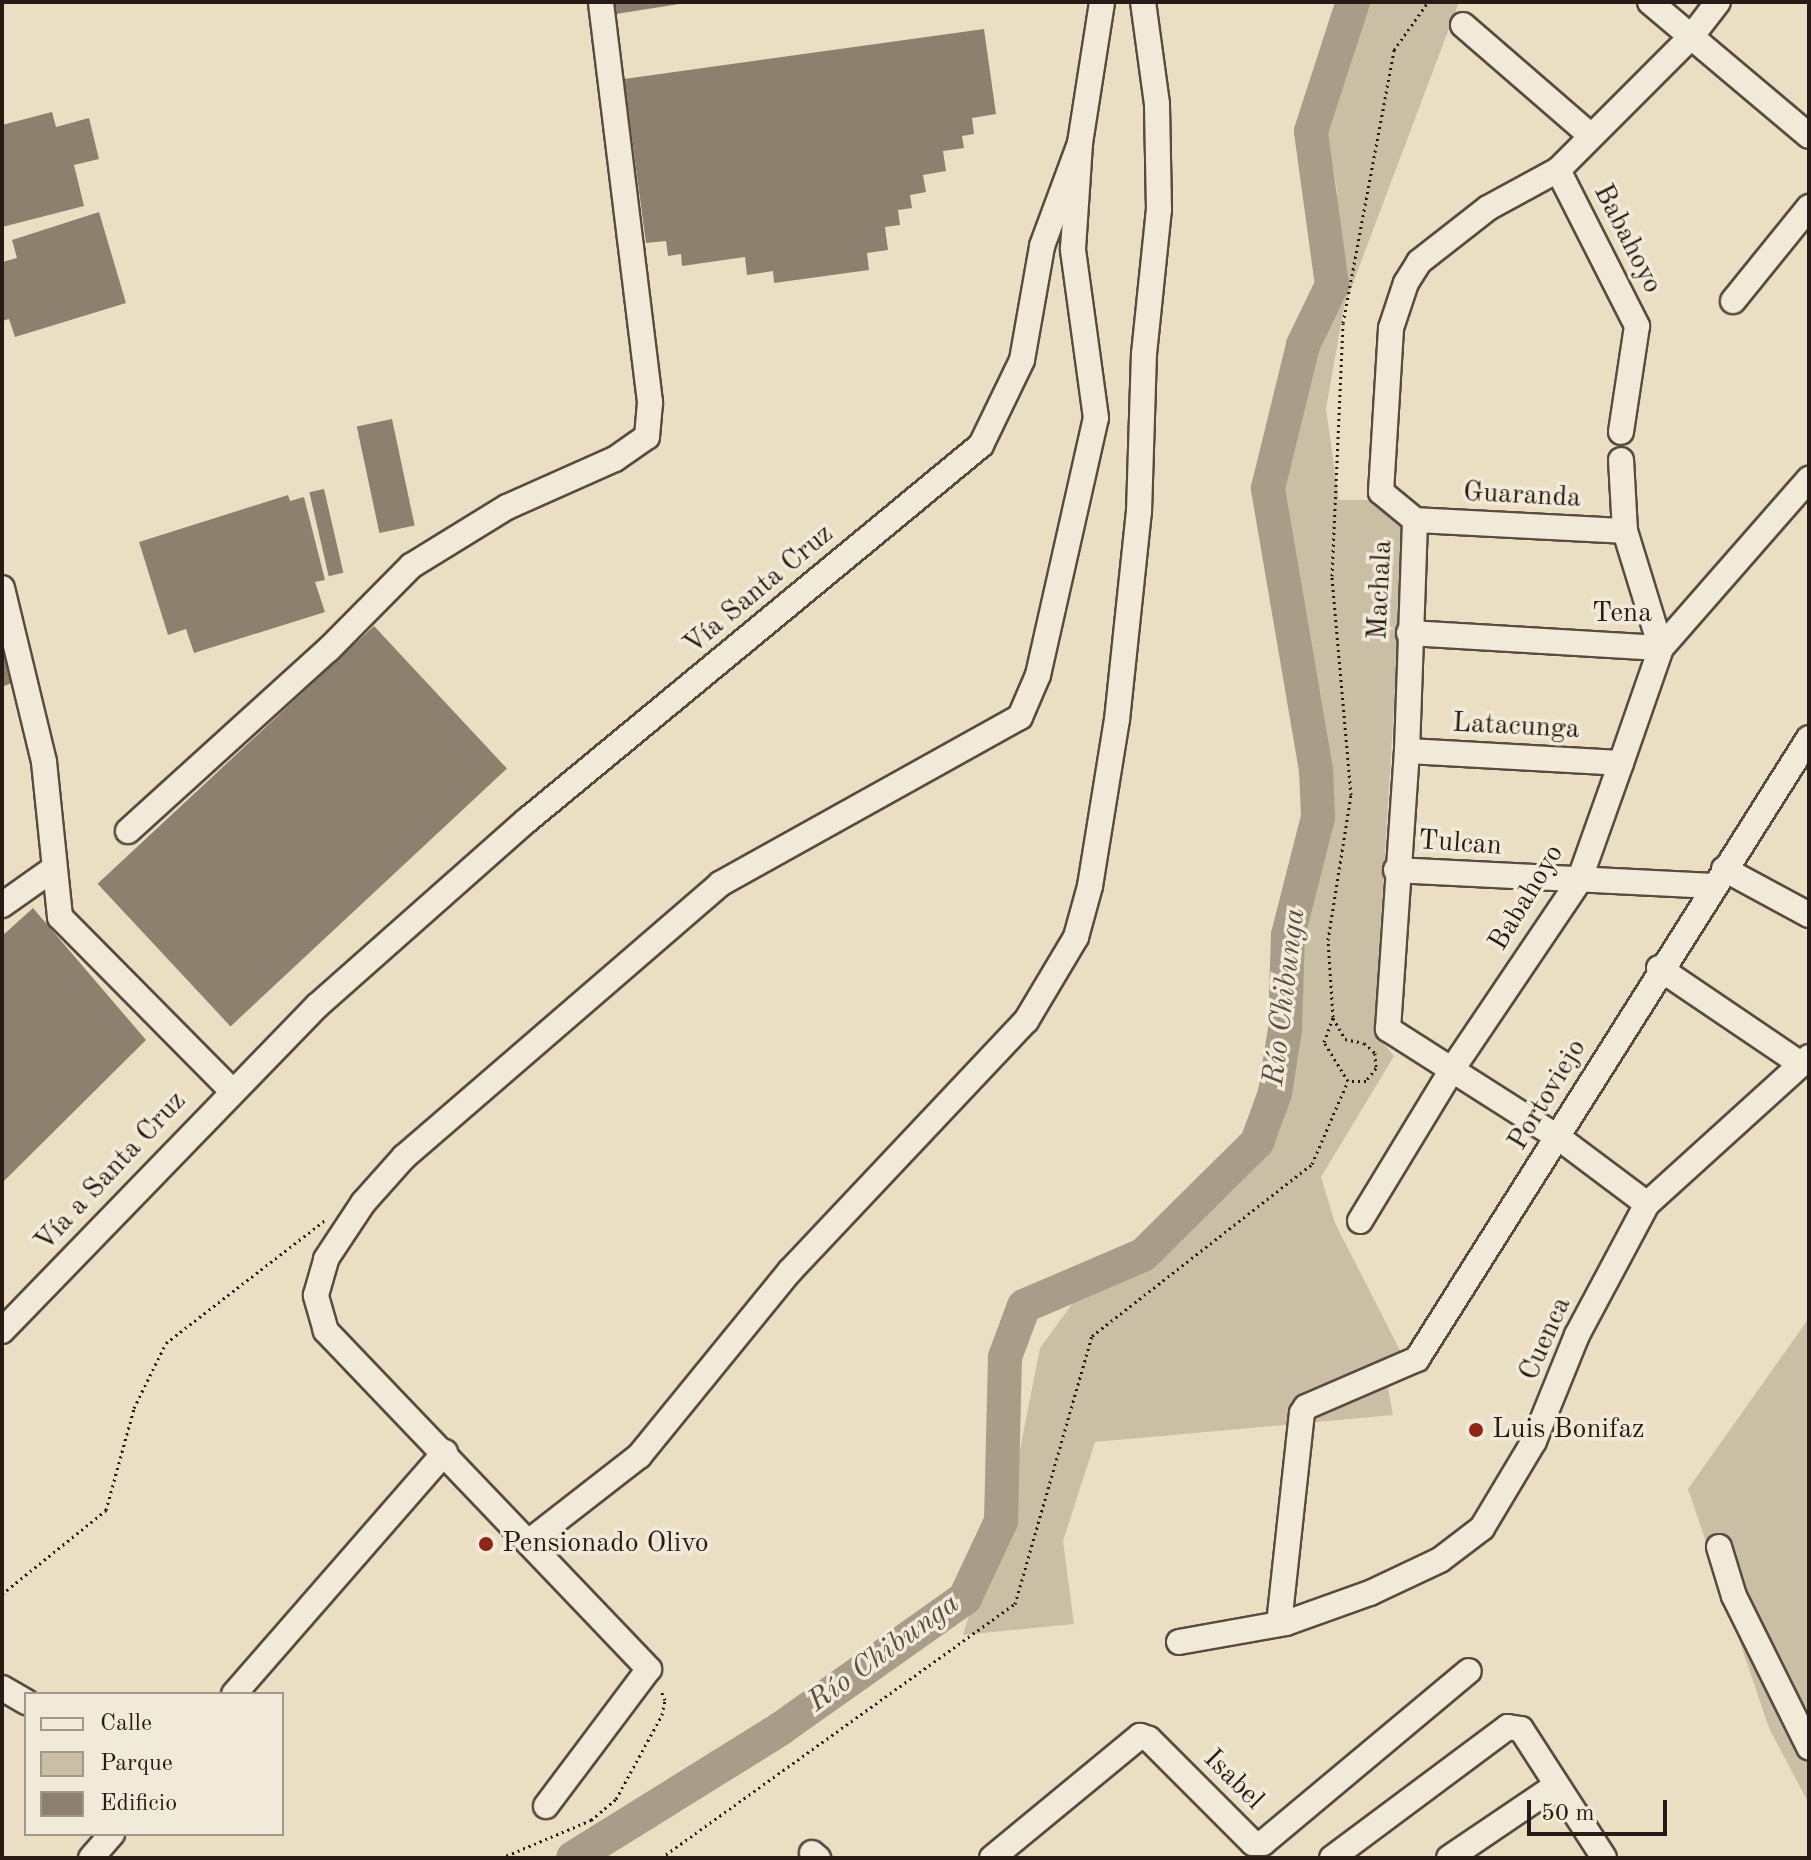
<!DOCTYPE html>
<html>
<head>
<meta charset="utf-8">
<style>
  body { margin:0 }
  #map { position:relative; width:1811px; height:1860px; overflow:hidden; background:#ebdfc3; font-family:"Old Standard TT",serif }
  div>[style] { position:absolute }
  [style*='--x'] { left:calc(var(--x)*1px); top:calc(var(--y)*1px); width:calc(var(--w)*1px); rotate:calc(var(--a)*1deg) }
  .green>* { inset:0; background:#cabea5 }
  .river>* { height:34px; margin:-17px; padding:0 17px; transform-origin:17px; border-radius:17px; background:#a99c88 }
  .building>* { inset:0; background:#8d806f; transform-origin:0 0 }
  .path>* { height:3px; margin-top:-1.5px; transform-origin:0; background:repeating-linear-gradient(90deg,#281a14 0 2px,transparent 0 6px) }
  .roads { filter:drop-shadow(2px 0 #594b40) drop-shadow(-2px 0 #594b40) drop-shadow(0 2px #594b40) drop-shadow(0 -2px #594b40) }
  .minor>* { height:24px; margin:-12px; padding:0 12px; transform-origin:12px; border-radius:12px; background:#f2ead8 }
  .dots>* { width:22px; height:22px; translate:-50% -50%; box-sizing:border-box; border:4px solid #f2ead8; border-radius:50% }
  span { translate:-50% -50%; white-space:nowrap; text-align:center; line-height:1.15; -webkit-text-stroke:7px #f2ead8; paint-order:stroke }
  .street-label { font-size:28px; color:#281a14 }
  .poi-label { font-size:28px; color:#281a14 }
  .left { translate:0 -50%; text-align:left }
  .water-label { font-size:30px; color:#5c4e42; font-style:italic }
  .frame { position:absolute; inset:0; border:4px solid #281a14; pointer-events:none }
  .legend { position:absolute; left:24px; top:1692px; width:260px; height:144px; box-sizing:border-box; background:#f2ead8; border:2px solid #a1978a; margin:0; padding:10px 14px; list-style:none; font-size:24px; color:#281a14 }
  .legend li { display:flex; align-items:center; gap:16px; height:40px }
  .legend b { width:40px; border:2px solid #a1978a }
  .scale { position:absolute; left:1527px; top:1800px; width:140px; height:36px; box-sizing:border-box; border:4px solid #281a14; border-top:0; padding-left:10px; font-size:24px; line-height:28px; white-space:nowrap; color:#281a14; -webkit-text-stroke:6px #f2ead8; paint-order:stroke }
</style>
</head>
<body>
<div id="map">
  <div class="green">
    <div style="clip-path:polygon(1364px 2px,1459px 2px,1344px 307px,1326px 409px,1339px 500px,1369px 500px,1405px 527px,1374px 1032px,1394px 1056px,1321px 1177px,1335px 1223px,1412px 1374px,1387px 1382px,1393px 1415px,1095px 1442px,1063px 1541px,1074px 1624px,963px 1635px,975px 1594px,1000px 1551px,1040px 1348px,1080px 1293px,1169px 1242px,1233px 1190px,1273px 1134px,1298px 1050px,1301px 960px,1322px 842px,1327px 757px,1281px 467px,1338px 244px,1337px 191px,1326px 122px)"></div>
    <div style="clip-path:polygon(1809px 1318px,1809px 1804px,1769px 1728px,1688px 1489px)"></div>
  </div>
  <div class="river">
    <div style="--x:573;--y:1858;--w:244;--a:-31.9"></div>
    <div style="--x:780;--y:1729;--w:227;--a:-35.3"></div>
    <div style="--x:965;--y:1598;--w:85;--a:-64.9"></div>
    <div style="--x:1001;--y:1521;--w:164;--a:-88.6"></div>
    <div style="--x:1005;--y:1357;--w:54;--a:-69.6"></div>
    <div style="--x:1024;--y:1306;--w:129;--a:-23.2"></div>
    <div style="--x:1143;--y:1255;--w:161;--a:-44.7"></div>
    <div style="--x:1257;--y:1142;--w:52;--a:-69.8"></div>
    <div style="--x:1275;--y:1093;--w:65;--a:-81.1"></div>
    <div style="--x:1285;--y:1029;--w:94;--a:-88.2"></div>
    <div style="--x:1288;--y:935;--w:122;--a:-75.7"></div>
    <div style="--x:1318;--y:817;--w:47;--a:-92.4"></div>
    <div style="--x:1316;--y:770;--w:286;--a:-99.7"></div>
    <div style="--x:1268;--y:488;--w:147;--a:-76.2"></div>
    <div style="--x:1303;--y:345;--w:67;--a:-64.2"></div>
    <div style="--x:1332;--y:285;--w:155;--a:-97.8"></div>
    <div style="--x:1311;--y:131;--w:136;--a:-72"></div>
  </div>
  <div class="building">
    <div style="clip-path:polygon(614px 2px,679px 2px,679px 4px,616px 14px)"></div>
    <div style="clip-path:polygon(984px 29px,996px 114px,972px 118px,974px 134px,962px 136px,964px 148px,943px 151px,946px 171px,923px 175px,926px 192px,910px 195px,912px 208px,898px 210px,900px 225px,885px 227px,888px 250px,867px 253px,869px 270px,774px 283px,773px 271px,747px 275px,745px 257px,682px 266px,681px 254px,668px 256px,666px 241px,646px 243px,624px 79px)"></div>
    <div style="clip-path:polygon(52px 112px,56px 127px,89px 118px,99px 159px,74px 165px,84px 206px,2px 227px,2px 125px)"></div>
    <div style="clip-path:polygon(99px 212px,126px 303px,15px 337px,9px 319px,2px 321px,2px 262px,17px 258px,12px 240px)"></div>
    <div style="left:392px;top:419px;width:109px;height:36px;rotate:78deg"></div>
    <div style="left:324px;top:489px;width:86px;height:15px;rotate:77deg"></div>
    <div style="clip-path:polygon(288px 495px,290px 501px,304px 497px,325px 580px,315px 582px,325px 612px,194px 653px,186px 629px,168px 635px,139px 542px)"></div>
    <div style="left:374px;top:626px;width:195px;height:378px;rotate:47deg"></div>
    <div style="clip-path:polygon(2px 651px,14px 682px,2px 687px)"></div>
    <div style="clip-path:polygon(33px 908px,146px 1040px,2px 1183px,2px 936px)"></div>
  </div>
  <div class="path">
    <div style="--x:1333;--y:1018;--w:24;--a:60"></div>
    <div style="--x:1345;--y:1039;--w:19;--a:12"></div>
    <div style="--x:1364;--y:1043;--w:15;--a:42"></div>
    <div style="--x:1375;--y:1053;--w:15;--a:86"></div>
    <div style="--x:1376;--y:1068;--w:16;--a:128"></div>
    <div style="--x:1366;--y:1081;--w:18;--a:180"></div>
    <div style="--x:2;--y:1594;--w:134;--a:-38.9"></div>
    <div style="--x:106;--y:1510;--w:106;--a:-74.6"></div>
    <div style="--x:134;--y:1408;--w:72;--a:-63.8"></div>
    <div style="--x:166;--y:1343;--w:201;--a:-37.7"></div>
    <div style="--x:501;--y:1858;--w:98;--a:-22.9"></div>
    <div style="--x:591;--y:1820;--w:33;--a:-40"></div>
    <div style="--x:616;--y:1799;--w:96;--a:-61.3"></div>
    <div style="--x:662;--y:1715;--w:15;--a:-79"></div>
    <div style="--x:665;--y:1700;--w:10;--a:-114"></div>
    <div style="--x:661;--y:1858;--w:436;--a:-35.7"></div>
    <div style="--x:1015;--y:1604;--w:279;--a:-74"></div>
    <div style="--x:1092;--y:1336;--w:279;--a:-38"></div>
    <div style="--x:1312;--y:1164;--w:90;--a:-66.6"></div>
    <div style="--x:1348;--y:1081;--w:46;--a:-121.6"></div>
    <div style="--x:1324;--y:1042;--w:27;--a:-70"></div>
    <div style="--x:1333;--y:1017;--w:77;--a:-93.7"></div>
    <div style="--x:1328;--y:940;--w:147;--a:-81"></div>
    <div style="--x:1351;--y:795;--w:220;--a:-95"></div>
    <div style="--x:1332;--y:576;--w:253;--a:-87.5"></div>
    <div style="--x:1343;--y:323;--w:278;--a:-79.4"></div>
    <div style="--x:1394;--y:50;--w:59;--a:-54.7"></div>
  </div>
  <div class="roads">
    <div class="minor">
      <div style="--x:1650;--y:2;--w:208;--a:40.1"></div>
      <div style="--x:1463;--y:25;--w:168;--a:40.9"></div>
      <div style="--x:1558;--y:170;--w:175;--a:63.1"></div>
      <div style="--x:1637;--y:326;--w:107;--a:98.6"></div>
      <div style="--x:1733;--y:301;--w:121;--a:-51"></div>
      <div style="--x:1415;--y:520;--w:210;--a:3"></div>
      <div style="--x:2;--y:588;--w:179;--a:76.4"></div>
      <div style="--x:44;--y:762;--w:156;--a:84.1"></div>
      <div style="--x:60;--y:917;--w:243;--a:45.3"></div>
      <div style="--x:1409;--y:633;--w:252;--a:3.4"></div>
      <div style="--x:1661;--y:648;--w:225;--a:-48.8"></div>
      <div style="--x:1407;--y:751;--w:214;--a:3.2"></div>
      <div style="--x:128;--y:831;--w:271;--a:-42.2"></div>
      <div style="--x:329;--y:649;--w:117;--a:-45.3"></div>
      <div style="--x:411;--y:566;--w:113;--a:-31.6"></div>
      <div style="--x:507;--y:507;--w:118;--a:-24"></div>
      <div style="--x:615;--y:459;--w:39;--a:-35"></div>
      <div style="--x:647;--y:437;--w:35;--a:-85"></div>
      <div style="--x:650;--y:402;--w:403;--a:-97"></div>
      <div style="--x:1724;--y:869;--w:97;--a:28.4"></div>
      <div style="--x:1396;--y:870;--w:316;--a:2.9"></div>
      <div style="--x:2;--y:905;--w:62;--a:-35.2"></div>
      <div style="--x:1659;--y:968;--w:171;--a:34.1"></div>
      <div style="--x:1647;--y:1204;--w:110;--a:-143.1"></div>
      <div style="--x:1559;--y:1138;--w:203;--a:-147.5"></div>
      <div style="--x:1388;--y:1029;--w:279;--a:-86.1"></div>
      <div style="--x:1407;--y:751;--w:231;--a:-88"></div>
      <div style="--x:1415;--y:520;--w:44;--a:-140.5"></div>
      <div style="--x:1381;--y:492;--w:164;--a:-86.5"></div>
      <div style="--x:1391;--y:328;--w:47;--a:-71.6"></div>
      <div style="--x:1406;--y:283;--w:25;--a:-58"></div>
      <div style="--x:1419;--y:262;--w:88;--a:-38"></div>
      <div style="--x:1488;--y:208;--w:80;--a:-28.5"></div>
      <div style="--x:1558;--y:170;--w:188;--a:-45"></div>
      <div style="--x:1691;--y:37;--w:44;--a:-52.4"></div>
      <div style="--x:1360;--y:1221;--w:179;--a:-58.7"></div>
      <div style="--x:1453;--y:1068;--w:225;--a:-56"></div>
      <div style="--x:1579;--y:881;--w:125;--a:-70.4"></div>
      <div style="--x:1621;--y:763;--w:122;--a:-70.8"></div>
      <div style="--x:1661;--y:648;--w:122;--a:-107.1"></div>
      <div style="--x:1625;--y:531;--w:71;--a:-93.2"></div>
      <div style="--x:2;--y:1331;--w:454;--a:-45.9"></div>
      <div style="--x:318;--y:1005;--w:278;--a:-41.5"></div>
      <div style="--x:526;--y:821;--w:590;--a:-39.57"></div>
      <div style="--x:981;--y:445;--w:94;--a:-64.2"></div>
      <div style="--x:1022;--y:360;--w:116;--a:-80"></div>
      <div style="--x:1042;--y:246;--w:110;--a:-69.7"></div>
      <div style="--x:1080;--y:143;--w:143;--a:-81.1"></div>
      <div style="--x:531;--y:1540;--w:137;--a:-37.9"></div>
      <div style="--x:639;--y:1456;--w:239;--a:-50.8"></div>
      <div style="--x:790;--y:1271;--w:344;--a:-46.7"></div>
      <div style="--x:1026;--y:1021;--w:98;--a:-59.2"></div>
      <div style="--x:1076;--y:937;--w:53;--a:-74.6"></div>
      <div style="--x:1090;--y:886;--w:168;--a:-80.8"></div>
      <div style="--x:1117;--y:720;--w:209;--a:-84"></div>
      <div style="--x:1139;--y:512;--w:158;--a:-88.2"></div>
      <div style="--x:1144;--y:354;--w:145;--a:-84.1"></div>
      <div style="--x:1159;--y:210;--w:106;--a:-91.1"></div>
      <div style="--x:1157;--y:104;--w:103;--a:-97.8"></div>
      <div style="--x:1719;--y:1547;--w:51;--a:73"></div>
      <div style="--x:1734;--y:1596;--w:169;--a:63.6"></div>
      <div style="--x:1279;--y:1624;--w:212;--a:-83.8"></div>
      <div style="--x:1302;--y:1413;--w:7;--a:-56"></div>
      <div style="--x:1306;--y:1407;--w:121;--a:-23.4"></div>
      <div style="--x:1417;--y:1359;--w:734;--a:-57.74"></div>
      <div style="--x:1179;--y:1642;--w:109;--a:-10.1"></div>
      <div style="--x:1286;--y:1623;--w:89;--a:-19.7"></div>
      <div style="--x:1370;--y:1593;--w:77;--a:-25.2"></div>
      <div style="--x:1440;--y:1560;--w:53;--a:-37.3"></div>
      <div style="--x:1482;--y:1528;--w:101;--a:-59.1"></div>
      <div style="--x:1534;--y:1441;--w:114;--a:-67.9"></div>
      <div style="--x:1577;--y:1335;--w:149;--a:-61.9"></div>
      <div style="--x:1647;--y:1204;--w:219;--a:-42.2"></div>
      <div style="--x:2;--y:1688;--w:28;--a:30"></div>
      <div style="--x:234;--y:1694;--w:321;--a:-48.9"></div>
      <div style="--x:546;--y:1806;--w:171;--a:-53.1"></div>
      <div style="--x:649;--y:1669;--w:468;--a:-133.7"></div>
      <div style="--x:326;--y:1331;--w:37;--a:-106"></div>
      <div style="--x:316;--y:1295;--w:37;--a:-74"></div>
      <div style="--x:326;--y:1259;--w:67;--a:-56.5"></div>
      <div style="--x:363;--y:1203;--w:62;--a:-48.3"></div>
      <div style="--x:404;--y:1157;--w:418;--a:-40.8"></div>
      <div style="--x:720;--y:884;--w:343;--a:-29.1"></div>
      <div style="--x:1020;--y:717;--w:46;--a:-66.8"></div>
      <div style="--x:1038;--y:675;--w:263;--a:-77.3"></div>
      <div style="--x:1096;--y:418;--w:171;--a:-97.8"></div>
      <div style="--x:1073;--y:249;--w:106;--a:-86.2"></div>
      <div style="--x:812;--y:1853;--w:8;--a:40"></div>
      <div style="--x:91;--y:1858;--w:32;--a:-49"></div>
      <div style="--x:992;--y:1858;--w:192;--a:-39.5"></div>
      <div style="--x:1140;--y:1736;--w:9;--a:18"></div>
      <div style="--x:1149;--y:1739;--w:147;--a:45"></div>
      <div style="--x:1253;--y:1843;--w:10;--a:0"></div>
      <div style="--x:1263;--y:1843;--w:268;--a:-39.9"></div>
      <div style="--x:1332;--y:1858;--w:219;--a:-36.7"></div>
      <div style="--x:1508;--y:1727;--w:13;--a:9"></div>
      <div style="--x:1521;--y:1729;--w:153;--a:57.2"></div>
      <div style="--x:1449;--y:1858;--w:130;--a:-34.1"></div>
    </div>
  </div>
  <div class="dots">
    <div style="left:1476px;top:1430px;background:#8f2418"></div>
    <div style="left:486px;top:1544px;background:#8f2418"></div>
  </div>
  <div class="street-label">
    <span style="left:1627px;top:239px;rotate:63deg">Babahoyo</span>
    <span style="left:1522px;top:496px;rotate:3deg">Guaranda</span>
    <span style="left:759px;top:590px;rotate:-40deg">Vía Santa Cruz</span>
    <span style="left:1381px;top:590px;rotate:-87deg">Machala</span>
    <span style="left:1622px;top:614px">Tena</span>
    <span style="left:1516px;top:727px;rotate:3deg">Latacunga</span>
    <span style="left:1460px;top:844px;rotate:4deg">Tulcan</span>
    <span style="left:1527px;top:898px;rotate:-59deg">Babahoyo</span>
    <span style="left:1548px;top:1095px;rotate:-59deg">Portoviejo</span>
    <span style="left:111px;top:1172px;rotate:-47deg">Vía a Santa Cruz</span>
    <span style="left:1546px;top:1339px;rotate:-66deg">Cuenca</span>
    <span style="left:1233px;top:1780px;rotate:45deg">Isabel</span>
  </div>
  <div class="poi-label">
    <span class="left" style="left:1492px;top:1430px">Luis Bonifaz</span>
    <span class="left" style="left:502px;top:1544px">Pensionado Olivo</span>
  </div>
  <div class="water-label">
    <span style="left:1285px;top:997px;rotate:-83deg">Río Chibunga</span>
    <span style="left:884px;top:1653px;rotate:-36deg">Río Chibunga</span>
  </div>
  <div class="frame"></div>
  <ul class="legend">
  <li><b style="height:10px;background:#f2ead8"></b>Calle</li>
  <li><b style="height:22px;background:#cabea5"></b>Parque</li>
  <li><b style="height:22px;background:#8d806f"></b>Edificio</li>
  </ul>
  <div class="scale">50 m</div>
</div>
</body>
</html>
